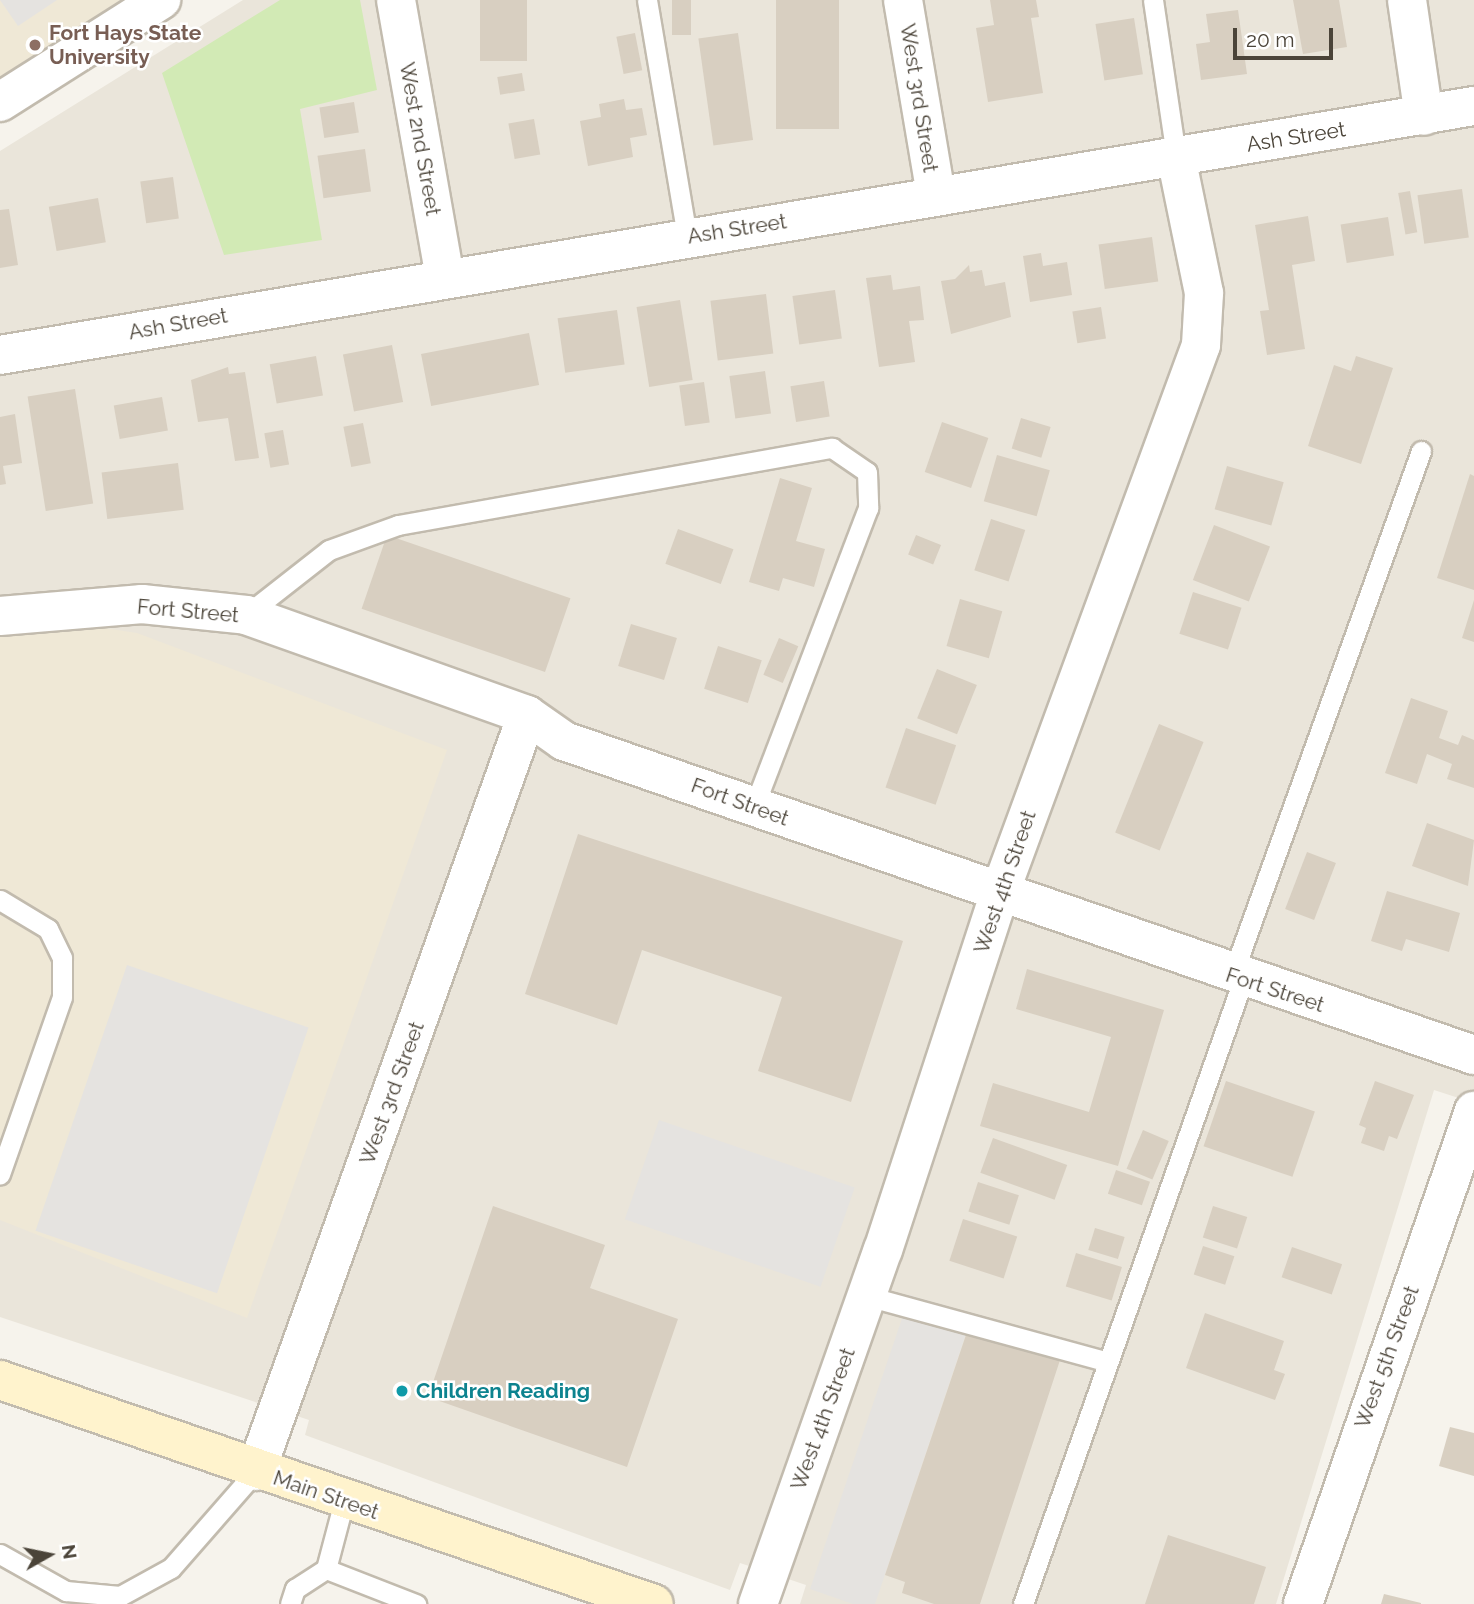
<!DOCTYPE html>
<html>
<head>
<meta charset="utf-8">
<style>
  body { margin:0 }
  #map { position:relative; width:1474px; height:1604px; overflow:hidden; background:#f6f3ec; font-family:Raleway,sans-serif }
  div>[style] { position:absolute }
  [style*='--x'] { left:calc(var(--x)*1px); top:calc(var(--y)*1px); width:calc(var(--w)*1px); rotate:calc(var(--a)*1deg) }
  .residential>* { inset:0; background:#eae5da }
  .education>* { inset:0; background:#efe8d6 }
  .green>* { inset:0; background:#d2eab5 }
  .parking>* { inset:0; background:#e5e3e0; transform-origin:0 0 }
  .building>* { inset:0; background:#d8cfc1; transform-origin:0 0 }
  .roads { filter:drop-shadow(2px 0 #c2bbae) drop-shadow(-2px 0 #c2bbae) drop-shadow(0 2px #c2bbae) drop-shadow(0 -2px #c2bbae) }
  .lane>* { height:19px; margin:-9.5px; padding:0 9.5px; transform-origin:9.5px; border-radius:9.5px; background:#fff }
  .street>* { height:38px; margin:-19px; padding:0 19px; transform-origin:19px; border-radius:19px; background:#fff }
  .secondary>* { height:38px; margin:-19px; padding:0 19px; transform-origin:19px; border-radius:19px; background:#fff3cd }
  .dots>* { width:19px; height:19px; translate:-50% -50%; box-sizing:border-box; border:4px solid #fff; border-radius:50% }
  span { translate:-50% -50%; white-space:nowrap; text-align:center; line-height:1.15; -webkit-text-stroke:5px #fff; paint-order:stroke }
  .education-label { font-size:21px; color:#785e54; font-weight:700 }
  .left { translate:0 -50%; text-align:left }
  .street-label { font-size:21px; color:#4b4439 }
  .culture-label { font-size:21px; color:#0d838f; font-weight:700 }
  .north { position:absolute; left:14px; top:1520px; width:70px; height:70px; -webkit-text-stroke:5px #fff; paint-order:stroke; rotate:81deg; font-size:19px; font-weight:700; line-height:28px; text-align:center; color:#4b4439 }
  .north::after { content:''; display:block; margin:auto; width:24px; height:32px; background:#4b4439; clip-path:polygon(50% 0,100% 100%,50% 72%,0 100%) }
  .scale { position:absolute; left:1233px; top:28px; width:100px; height:32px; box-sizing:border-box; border:4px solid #4b4439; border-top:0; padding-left:9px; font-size:21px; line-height:24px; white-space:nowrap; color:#4b4439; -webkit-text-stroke:5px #fff; paint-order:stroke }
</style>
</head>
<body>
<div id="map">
  <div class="residential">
    <div style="clip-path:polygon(243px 0,1474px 0,1474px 1103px,1434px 1090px,1276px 1604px,800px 1604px,806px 1585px,740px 1563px,730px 1590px,305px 1435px,309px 1420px,0 1317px,0 151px)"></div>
  </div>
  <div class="education">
    <div style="clip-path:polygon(0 0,140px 0,0 91px)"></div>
    <div style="clip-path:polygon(84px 625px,137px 633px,447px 750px,247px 1318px,0 1220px,0 636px)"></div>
  </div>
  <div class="green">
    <div style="clip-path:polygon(280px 0,360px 0,377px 90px,300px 109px,322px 240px,224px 255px,162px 73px)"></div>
  </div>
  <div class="parking">
    <div style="clip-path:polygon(0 0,57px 0,18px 26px)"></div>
    <div style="left:127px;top:965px;width:192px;height:281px;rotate:19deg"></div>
    <div style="left:659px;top:1120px;width:207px;height:105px;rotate:19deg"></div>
    <div style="clip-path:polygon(910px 1295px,972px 1316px,875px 1604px,853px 1604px,810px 1589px)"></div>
  </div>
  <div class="building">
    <div style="left:480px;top:0;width:47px;height:61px"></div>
    <div style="left:672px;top:0;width:19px;height:35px"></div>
    <div style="left:776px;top:0;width:63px;height:129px"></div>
    <div style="clip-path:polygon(990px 0,1036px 0,1039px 17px,1031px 18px,1043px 93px,988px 102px,976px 28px,994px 25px)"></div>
    <div style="clip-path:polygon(1293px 0,1339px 0,1347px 47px,1303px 54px)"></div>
    <div style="clip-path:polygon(1238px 10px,1247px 74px,1201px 80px,1196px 44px,1210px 42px,1206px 14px)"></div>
    <div style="left:1134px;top:18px;width:57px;height:39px;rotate:81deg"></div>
    <div style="left:635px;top:33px;width:38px;height:19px;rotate:79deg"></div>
    <div style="left:738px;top:33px;width:108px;height:40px;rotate:82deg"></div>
    <div style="left:522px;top:73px;width:18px;height:25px;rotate:81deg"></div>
    <div style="clip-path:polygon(624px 99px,626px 110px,642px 108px,647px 135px,630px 138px,633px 157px,588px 166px,580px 121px,601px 117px,599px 104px)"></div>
    <div style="left:354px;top:102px;width:31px;height:35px;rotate:81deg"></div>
    <div style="left:534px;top:119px;width:36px;height:26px;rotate:80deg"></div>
    <div style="left:365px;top:149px;width:43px;height:48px;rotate:82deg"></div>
    <div style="left:173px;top:177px;width:42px;height:33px;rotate:82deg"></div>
    <div style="left:1462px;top:189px;width:49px;height:45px;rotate:82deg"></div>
    <div style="left:1410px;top:191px;width:42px;height:12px;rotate:80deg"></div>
    <div style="left:98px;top:198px;width:45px;height:50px;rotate:80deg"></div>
    <div style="clip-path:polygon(9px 209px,18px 265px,0 268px,0 210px)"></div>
    <div style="clip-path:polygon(1308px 216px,1315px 261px,1292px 265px,1305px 349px,1267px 355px,1260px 311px,1269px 310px,1255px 225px)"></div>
    <div style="left:1388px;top:217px;width:39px;height:48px;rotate:81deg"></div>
    <div style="left:1152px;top:237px;width:45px;height:54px;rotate:82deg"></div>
    <div style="clip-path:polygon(1041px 253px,1043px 266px,1067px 262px,1072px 295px,1030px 302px,1023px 256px)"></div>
    <div style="clip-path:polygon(969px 265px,970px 272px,982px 270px,985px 286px,1005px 282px,1011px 317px,951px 334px,941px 281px,955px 279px)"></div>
    <div style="clip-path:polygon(891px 275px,893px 290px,920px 286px,924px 320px,909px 321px,915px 362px,879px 367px,866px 278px)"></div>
    <div style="left:835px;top:290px;width:49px;height:43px;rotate:82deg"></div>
    <div style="left:766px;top:294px;width:60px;height:56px;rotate:83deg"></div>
    <div style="left:680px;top:300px;width:81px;height:44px;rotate:81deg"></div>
    <div style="left:1101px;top:307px;width:32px;height:29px;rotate:81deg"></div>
    <div style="left:617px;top:310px;width:55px;height:60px;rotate:82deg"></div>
    <div style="left:529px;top:333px;width:53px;height:110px;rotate:79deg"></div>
    <div style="left:392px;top:345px;width:58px;height:50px;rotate:79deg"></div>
    <div style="left:316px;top:356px;width:40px;height:47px;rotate:80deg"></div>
    <div style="clip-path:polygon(1356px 356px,1393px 368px,1361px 464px,1308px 446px,1334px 365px,1351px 371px)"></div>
    <div style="clip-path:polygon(228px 367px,229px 374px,245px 372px,259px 458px,235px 461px,228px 418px,198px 422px,191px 380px)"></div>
    <div style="left:765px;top:371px;width:43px;height:36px;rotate:82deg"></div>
    <div style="left:824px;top:381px;width:36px;height:34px;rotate:81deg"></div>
    <div style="left:704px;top:382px;width:41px;height:25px;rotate:82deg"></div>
    <div style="left:75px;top:389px;width:116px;height:48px;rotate:81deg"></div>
    <div style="left:162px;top:397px;width:34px;height:49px;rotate:80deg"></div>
    <div style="clip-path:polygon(15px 414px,22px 463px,3px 466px,6px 484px,0 485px,0 417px)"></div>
    <div style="left:1021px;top:418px;width:31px;height:32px;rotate:17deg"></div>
    <div style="left:942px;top:422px;width:49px;height:53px;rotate:19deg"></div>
    <div style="left:363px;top:423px;width:41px;height:20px;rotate:79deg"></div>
    <div style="left:283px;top:430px;width:35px;height:19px;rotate:80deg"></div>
    <div style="left:997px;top:455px;width:55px;height:48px;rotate:16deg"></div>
    <div style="left:178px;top:463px;width:47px;height:77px;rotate:83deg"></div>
    <div style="left:1227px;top:466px;width:59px;height:45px;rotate:16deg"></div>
    <div style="clip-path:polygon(1470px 474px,1474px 476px,1474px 590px,1437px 578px)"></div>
    <div style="clip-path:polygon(780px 478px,812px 488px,796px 541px,825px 549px,814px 587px,783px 578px,779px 591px,749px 582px)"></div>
    <div style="left:991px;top:519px;width:36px;height:54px;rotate:18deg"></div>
    <div style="left:1214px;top:525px;width:60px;height:59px;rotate:21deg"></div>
    <div style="left:678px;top:529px;width:59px;height:37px;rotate:20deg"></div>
    <div style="left:387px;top:535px;width:194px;height:78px;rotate:19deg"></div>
    <div style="left:916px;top:535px;width:27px;height:21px;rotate:22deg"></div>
    <div style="left:1193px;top:592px;width:51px;height:44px;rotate:18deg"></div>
    <div style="left:960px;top:599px;width:44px;height:49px;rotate:16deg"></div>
    <div style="clip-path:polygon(1474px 600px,1474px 642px,1462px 638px)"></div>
    <div style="left:631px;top:624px;width:48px;height:44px;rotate:17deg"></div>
    <div style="left:779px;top:638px;width:21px;height:40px;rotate:23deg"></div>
    <div style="left:718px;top:646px;width:46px;height:45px;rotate:18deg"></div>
    <div style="left:937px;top:669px;width:43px;height:53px;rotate:22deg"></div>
    <div style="clip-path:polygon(1411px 698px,1448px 711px,1439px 738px,1458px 745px,1462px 735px,1474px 740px,1474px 788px,1447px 779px,1452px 764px,1427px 754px,1417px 784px,1385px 773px)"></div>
    <div style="left:1159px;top:724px;width:48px;height:117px;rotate:22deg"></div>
    <div style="left:906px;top:728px;width:53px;height:63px;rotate:19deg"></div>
    <div style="clip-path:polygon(1427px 823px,1474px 840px,1468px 886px,1412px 866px)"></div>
    <div style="clip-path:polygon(578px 834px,903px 941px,851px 1102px,758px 1071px,782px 997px,642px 950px,617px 1025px,525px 994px)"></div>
    <div style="left:1307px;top:852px;width:31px;height:61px;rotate:21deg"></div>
    <div style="clip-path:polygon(1387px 891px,1460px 913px,1449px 952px,1406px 939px,1402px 951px,1371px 941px)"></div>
    <div style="clip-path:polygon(1027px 969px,1164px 1010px,1118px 1166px,980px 1126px,993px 1083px,1089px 1112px,1111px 1037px,1016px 1009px)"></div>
    <div style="left:1226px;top:1081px;width:94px;height:69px;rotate:19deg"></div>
    <div style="clip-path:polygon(1375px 1081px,1414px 1095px,1397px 1139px,1389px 1136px,1384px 1151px,1361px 1143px,1366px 1128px,1359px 1125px)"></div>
    <div style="left:1143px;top:1130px;width:28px;height:42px;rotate:23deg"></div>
    <div style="left:993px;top:1138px;width:79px;height:37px;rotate:20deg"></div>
    <div style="left:1116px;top:1170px;width:36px;height:25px;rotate:19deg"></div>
    <div style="left:978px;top:1182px;width:43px;height:31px;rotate:18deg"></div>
    <div style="clip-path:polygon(493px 1206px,605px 1245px,590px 1288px,678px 1319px,627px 1467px,428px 1397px)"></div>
    <div style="left:1213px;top:1206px;width:36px;height:33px;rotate:18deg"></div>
    <div style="left:963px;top:1219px;width:57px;height:44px;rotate:18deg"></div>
    <div style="left:1095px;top:1228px;width:31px;height:23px;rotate:17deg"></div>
    <div style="left:1203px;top:1246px;width:33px;height:30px;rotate:18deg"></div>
    <div style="left:1292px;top:1247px;width:53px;height:32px;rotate:19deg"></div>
    <div style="left:1076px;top:1253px;width:48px;height:35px;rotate:17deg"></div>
    <div style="clip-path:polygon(1205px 1313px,1284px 1341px,1274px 1370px,1285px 1374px,1275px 1400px,1186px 1368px)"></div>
    <div style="clip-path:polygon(969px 1326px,1061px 1357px,980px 1604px,934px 1604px,902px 1593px,905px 1582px,885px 1575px)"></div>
    <div style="clip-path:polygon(1450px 1427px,1474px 1433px,1474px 1476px,1439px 1466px)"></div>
    <div style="clip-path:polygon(1168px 1535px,1266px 1567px,1254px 1604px,1145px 1604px)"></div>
    <div style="clip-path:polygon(1384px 1594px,1421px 1603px,1421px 1604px,1381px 1604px)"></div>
  </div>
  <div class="roads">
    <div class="lane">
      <div style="--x:647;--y:0;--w:240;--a:80.4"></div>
      <div style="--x:1153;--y:0;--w:158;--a:81.6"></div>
      <div style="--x:246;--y:615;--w:105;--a:-38.1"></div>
      <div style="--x:329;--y:550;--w:73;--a:-19.9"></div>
      <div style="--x:398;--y:525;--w:441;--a:-10.1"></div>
      <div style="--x:832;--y:448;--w:42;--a:34.4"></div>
      <div style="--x:867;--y:472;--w:36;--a:88"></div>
      <div style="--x:868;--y:508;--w:320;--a:110.9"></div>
      <div style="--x:0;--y:900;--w:56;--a:31.1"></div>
      <div style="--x:48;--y:929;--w:32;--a:64"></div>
      <div style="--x:62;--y:958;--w:39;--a:90"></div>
      <div style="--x:62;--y:997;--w:188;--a:109.3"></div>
      <div style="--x:1232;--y:976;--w:558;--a:-70.2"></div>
      <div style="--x:867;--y:1296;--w:246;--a:15.3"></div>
      <div style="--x:0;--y:1554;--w:76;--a:29.3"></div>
      <div style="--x:66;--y:1591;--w:54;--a:5.3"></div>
      <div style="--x:120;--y:1596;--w:58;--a:-28.8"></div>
      <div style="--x:171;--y:1568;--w:129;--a:-48.8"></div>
      <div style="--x:326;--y:1569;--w:97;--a:21.3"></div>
      <div style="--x:290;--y:1604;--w:16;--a:-72"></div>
      <div style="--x:295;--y:1589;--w:37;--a:-33"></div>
      <div style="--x:326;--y:1569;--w:70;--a:-75.2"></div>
      <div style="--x:1023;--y:1604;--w:662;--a:-70.58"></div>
    </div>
    <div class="street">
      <div style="--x:396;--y:0;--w:282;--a:80"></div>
      <div style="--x:903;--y:0;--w:199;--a:80.4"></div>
      <div style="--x:1407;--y:0;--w:117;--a:81.7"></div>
      <div style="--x:0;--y:102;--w:191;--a:-32.4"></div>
      <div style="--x:0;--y:355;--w:1495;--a:-9.59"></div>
      <div style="--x:0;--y:616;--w:143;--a:-4.8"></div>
      <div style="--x:142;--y:604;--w:105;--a:6"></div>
      <div style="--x:246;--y:615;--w:298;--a:19.6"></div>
      <div style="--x:527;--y:715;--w:45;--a:35.1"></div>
      <div style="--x:564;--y:741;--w:963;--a:19.04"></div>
      <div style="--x:256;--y:1471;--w:803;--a:-70.28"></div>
      <div style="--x:758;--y:1604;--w:375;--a:-70.6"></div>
      <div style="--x:883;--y:1250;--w:373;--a:-71.9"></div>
      <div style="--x:999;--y:895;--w:586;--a:-69.83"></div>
      <div style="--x:1201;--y:345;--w:52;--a:-86.7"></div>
      <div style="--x:1204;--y:293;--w:140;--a:-101.6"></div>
      <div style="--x:1303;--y:1604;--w:522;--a:-70.87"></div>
    </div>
    <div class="secondary">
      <div style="--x:0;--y:1380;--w:691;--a:18.91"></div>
    </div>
  </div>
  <div class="dots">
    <div style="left:35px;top:45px;background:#8d6e63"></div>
    <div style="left:402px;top:1391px;background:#0f9aa8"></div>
  </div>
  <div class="education-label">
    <span class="left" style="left:49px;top:45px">Fort Hays State<br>University</span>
  </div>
  <div class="street-label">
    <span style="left:919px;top:98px;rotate:81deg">West 3rd Street</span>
    <span style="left:1296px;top:137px;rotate:-9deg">Ash Street</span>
    <span style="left:420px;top:139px;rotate:80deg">West 2nd Street</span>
    <span style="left:737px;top:229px;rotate:-9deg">Ash Street</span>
    <span style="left:178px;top:324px;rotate:-10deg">Ash Street</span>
    <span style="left:188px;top:611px;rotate:5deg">Fort Street</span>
    <span style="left:740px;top:802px;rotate:20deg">Fort Street</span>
    <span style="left:1005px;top:882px;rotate:-71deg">West 4th Street</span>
    <span style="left:1275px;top:990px;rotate:18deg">Fort Street</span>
    <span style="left:392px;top:1093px;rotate:-70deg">West 3rd Street</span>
    <span style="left:1387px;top:1357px;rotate:-70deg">West 5th Street</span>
    <span style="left:823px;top:1419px;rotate:-70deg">West 4th Street</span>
    <span style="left:326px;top:1495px;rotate:19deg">Main Street</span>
  </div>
  <div class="culture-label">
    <span class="left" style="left:416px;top:1391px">Children Reading</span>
  </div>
  <div class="north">N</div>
  <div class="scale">20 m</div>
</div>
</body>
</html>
